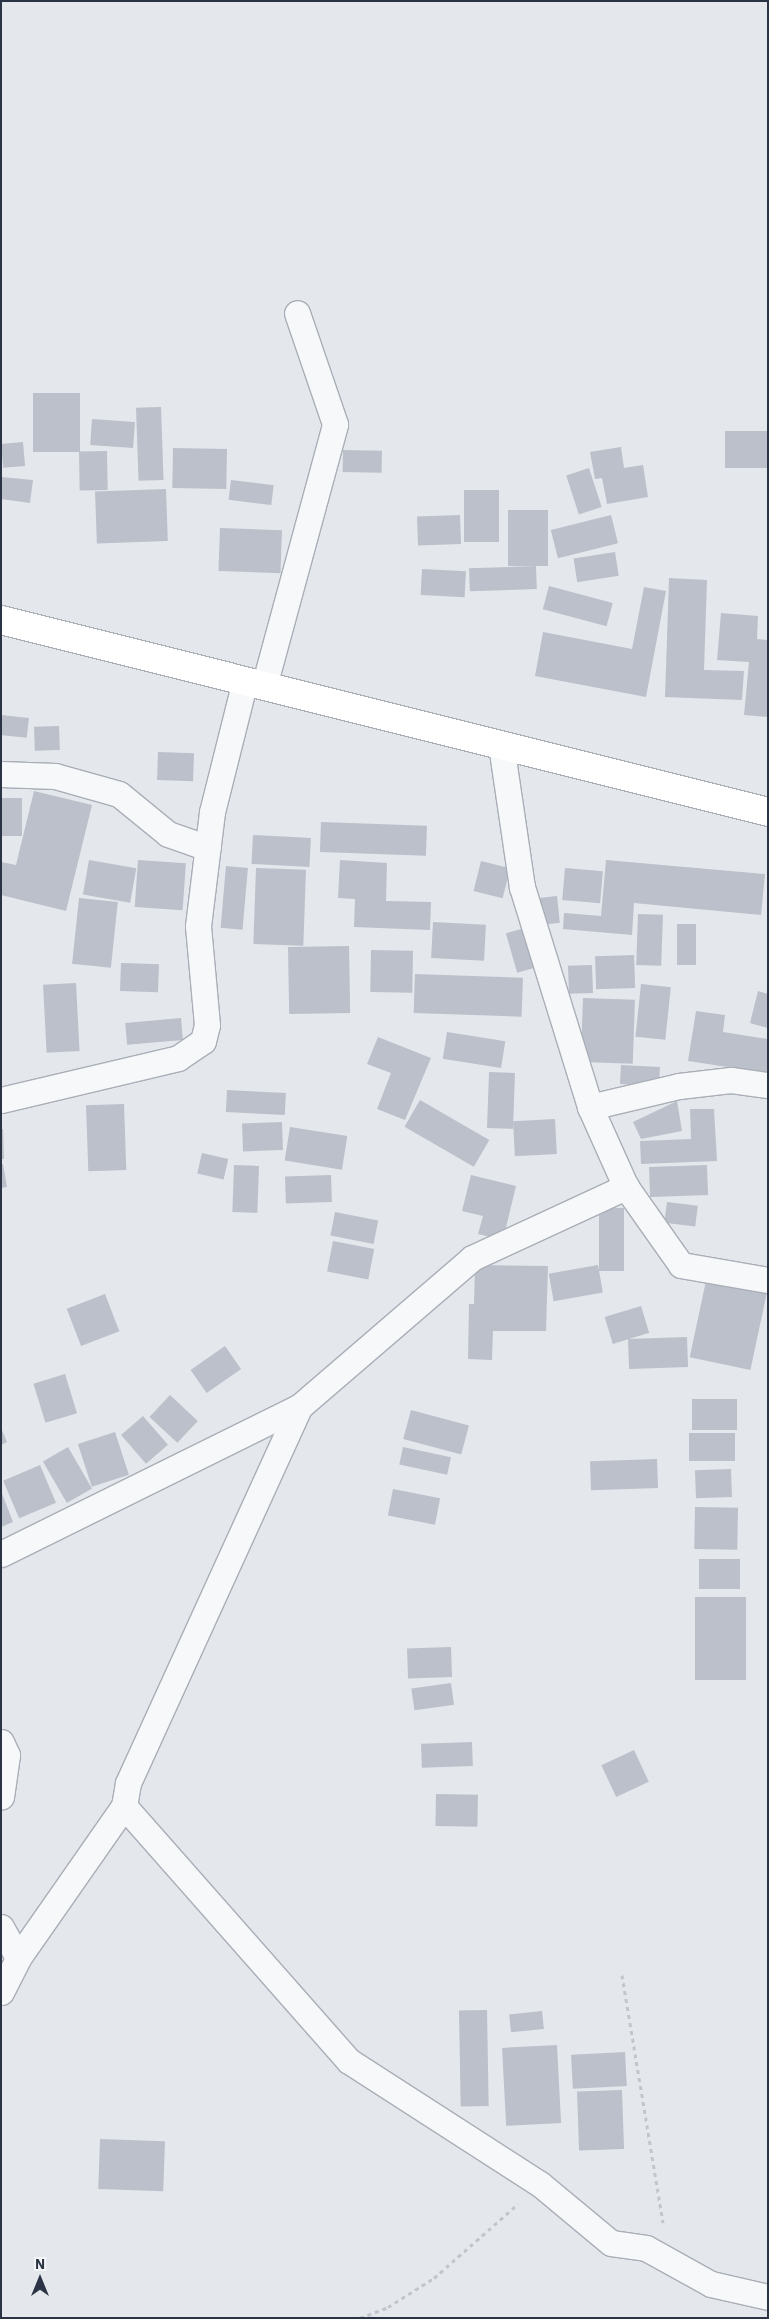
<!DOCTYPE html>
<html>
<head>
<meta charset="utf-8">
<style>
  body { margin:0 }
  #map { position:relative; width:769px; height:2319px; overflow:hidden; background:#e4e7ec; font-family:"IBM Plex Sans",sans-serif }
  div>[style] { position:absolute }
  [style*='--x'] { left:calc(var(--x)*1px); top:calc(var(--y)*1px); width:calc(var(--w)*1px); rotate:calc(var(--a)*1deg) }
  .building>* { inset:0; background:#bbc0ca; transform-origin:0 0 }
  .path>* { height:3px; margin-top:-1.5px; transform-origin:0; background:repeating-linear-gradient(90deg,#c2c5cb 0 4px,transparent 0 8px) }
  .roads { filter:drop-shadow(1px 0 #a9aeb7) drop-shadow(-1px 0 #a9aeb7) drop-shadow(0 1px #a9aeb7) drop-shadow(0 -1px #a9aeb7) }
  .street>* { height:25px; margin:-12.5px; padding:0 12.5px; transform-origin:12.5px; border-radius:12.5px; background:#f7f8fa }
  .secondary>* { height:28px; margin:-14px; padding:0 14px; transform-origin:14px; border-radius:14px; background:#fff }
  span { translate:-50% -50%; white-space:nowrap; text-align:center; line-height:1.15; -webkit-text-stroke:4px #f4f6f9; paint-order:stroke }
  .frame { position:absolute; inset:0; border:2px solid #2b3445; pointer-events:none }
  .north { position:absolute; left:15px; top:2254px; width:50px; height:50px; -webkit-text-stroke:4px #f4f6f9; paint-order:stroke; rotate:0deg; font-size:14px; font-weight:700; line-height:20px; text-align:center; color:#2b3445 }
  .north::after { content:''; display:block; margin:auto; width:18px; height:22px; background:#2b3445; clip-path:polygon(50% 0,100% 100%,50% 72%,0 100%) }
</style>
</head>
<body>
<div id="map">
  <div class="building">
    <div style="left:33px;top:393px;width:47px;height:59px"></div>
    <div style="left:161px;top:407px;width:73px;height:25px;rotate:88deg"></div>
    <div style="left:92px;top:419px;width:43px;height:26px;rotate:4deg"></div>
    <div style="left:768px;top:431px;width:37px;height:43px;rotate:90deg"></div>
    <div style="left:23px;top:442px;width:24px;height:22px;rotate:85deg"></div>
    <div style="clip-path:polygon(621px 447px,624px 468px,643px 465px,648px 497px,607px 504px,602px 478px,595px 479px,590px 452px)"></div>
    <div style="left:173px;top:448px;width:54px;height:40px;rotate:1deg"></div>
    <div style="left:343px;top:450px;width:39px;height:22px;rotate:1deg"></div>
    <div style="left:107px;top:451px;width:39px;height:28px;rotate:89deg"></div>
    <div style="left:589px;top:468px;width:41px;height:24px;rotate:72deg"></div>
    <div style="clip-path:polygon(1px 477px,33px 480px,30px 503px,1px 499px)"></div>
    <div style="left:231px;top:480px;width:43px;height:20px;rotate:7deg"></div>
    <div style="left:166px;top:489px;width:52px;height:71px;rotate:88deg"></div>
    <div style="left:464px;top:490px;width:35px;height:52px"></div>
    <div style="left:508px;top:510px;width:40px;height:56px"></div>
    <div style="left:460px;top:515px;width:29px;height:43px;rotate:88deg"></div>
    <div style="left:611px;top:515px;width:29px;height:62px;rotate:76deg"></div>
    <div style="left:220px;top:528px;width:62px;height:43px;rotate:2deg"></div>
    <div style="left:615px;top:552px;width:24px;height:42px;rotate:81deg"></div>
    <div style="left:536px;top:566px;width:23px;height:67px;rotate:88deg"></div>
    <div style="left:422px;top:569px;width:44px;height:26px;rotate:3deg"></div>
    <div style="clip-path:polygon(669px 578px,707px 580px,704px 670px,744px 671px,742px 700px,665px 697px)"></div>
    <div style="left:549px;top:586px;width:66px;height:24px;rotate:15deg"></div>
    <div style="clip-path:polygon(644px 587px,666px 591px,646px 697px,535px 676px,543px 632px,632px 649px)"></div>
    <div style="clip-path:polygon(721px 613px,758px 616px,757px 639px,768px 640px,768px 717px,744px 715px,749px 662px,717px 660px)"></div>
    <div style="left:1px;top:715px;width:28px;height:20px;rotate:6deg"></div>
    <div style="left:59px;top:726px;width:24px;height:25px;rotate:88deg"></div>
    <div style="left:158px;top:752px;width:36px;height:28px;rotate:2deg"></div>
    <div style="clip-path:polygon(34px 791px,92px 805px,66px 911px,1px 895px,1px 862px,16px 865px)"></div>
    <div style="left:1px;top:798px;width:21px;height:38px"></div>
    <div style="left:321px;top:822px;width:106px;height:30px;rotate:2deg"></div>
    <div style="left:253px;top:835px;width:58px;height:29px;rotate:3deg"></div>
    <div style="left:89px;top:860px;width:48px;height:35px;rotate:10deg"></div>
    <div style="left:138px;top:860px;width:48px;height:47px;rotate:4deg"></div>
    <div style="clip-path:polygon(340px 860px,387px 863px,386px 901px,431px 902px,430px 930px,354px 927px,355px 899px,338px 898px)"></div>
    <div style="clip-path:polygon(606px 860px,765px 874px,761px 915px,634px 903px,632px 935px,563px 929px,564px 913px,601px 916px)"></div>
    <div style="left:481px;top:861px;width:30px;height:31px;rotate:14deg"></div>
    <div style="left:226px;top:866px;width:22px;height:62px;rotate:5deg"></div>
    <div style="left:256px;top:868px;width:50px;height:76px;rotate:2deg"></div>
    <div style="left:565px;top:868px;width:38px;height:32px;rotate:5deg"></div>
    <div style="left:557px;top:896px;width:27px;height:18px;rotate:84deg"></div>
    <div style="left:79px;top:898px;width:39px;height:66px;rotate:6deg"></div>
    <div style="left:638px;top:914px;width:25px;height:51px;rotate:2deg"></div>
    <div style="left:433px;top:922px;width:53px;height:36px;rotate:3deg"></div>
    <div style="left:677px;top:924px;width:19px;height:41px"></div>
    <div style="left:528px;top:927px;width:41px;height:23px;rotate:74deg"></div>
    <div style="left:349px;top:946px;width:67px;height:61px;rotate:89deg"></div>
    <div style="left:371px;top:950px;width:42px;height:42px;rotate:1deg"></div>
    <div style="left:634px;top:955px;width:33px;height:39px;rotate:88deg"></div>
    <div style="left:121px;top:963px;width:38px;height:28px;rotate:2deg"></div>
    <div style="left:592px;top:965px;width:28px;height:24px;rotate:88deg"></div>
    <div style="left:415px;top:974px;width:108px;height:39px;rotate:2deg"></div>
    <div style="left:76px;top:983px;width:68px;height:33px;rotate:87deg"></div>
    <div style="left:641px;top:984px;width:30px;height:53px;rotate:6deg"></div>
    <div style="clip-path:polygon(758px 991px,768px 994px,768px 1028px,750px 1023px)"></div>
    <div style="left:583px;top:998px;width:52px;height:64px;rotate:2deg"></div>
    <div style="clip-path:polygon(696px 1011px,725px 1015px,723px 1032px,768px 1039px,768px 1073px,688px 1061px)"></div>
    <div style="left:181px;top:1018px;width:22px;height:56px;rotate:85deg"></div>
    <div style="left:447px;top:1032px;width:59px;height:27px;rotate:9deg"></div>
    <div style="clip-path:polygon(378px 1037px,431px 1058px,405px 1120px,377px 1109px,391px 1073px,367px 1064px)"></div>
    <div style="left:621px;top:1065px;width:39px;height:19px;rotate:3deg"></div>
    <div style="left:489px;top:1072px;width:26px;height:56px;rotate:2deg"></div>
    <div style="left:227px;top:1090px;width:59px;height:22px;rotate:3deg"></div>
    <div style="left:420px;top:1100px;width:80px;height:31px;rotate:30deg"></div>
    <div style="clip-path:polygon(677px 1101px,682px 1131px,641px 1139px,633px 1122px)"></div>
    <div style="left:124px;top:1104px;width:66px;height:38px;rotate:88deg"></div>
    <div style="clip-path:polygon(690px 1109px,714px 1109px,717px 1161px,641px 1164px,640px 1141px,691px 1139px)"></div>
    <div style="left:555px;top:1119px;width:35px;height:42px;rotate:87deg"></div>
    <div style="left:282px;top:1122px;width:28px;height:40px;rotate:88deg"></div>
    <div style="left:290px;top:1127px;width:58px;height:34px;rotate:9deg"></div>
    <div style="clip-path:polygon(1px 1129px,3px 1129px,4px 1159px,1px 1159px)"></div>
    <div style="left:202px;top:1153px;width:27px;height:21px;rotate:13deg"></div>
    <div style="clip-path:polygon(3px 1164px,7px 1187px,1px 1188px,1px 1165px)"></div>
    <div style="left:234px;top:1165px;width:25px;height:47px;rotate:2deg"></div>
    <div style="left:707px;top:1165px;width:30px;height:58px;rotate:88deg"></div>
    <div style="left:331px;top:1175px;width:27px;height:46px;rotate:88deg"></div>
    <div style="clip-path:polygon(471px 1175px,516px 1186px,503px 1240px,478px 1234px,483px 1216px,462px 1211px)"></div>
    <div style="left:667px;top:1202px;width:31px;height:21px;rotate:7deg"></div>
    <div style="left:599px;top:1208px;width:25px;height:63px"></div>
    <div style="left:335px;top:1212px;width:44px;height:24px;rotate:11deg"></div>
    <div style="left:333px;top:1241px;width:42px;height:31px;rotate:11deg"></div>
    <div style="clip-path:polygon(475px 1265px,548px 1266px,546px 1331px,493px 1331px,492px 1360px,468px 1359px,469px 1304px,474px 1304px)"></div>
    <div style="left:598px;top:1265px;width:28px;height:50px;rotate:80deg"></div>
    <div style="left:707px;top:1276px;width:62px;height:83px;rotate:12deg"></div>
    <div style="left:105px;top:1294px;width:40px;height:41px;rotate:69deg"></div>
    <div style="left:641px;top:1306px;width:28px;height:38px;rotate:73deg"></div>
    <div style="left:687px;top:1337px;width:30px;height:59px;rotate:88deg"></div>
    <div style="left:225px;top:1346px;width:28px;height:42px;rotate:55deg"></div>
    <div style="left:65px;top:1374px;width:41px;height:33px;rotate:73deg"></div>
    <div style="left:170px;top:1395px;width:38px;height:30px;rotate:43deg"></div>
    <div style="left:692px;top:1399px;width:45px;height:31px"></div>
    <div style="left:411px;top:1410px;width:60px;height:30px;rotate:15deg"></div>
    <div style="left:143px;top:1416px;width:38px;height:29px;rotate:49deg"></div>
    <div style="clip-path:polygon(1px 1428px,7px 1442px,1px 1445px)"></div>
    <div style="left:115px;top:1432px;width:45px;height:39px;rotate:72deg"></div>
    <div style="left:689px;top:1433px;width:46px;height:28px"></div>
    <div style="left:68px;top:1447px;width:48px;height:29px;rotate:60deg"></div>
    <div style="left:403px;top:1447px;width:49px;height:18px;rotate:12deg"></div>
    <div style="left:657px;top:1459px;width:29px;height:67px;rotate:88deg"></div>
    <div style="left:40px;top:1465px;width:41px;height:40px;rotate:67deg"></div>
    <div style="left:731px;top:1469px;width:28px;height:36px;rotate:88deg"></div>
    <div style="left:393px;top:1489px;width:48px;height:27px;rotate:11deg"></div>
    <div style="clip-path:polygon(1px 1491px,13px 1522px,1px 1527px)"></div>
    <div style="left:695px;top:1507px;width:43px;height:42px;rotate:1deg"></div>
    <div style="left:740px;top:1559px;width:30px;height:41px;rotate:90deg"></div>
    <div style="left:695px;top:1597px;width:51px;height:83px"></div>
    <div style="left:451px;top:1647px;width:30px;height:44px;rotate:88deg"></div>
    <div style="left:451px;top:1683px;width:22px;height:40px;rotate:82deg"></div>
    <div style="left:472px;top:1742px;width:24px;height:51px;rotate:88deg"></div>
    <div style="left:634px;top:1750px;width:35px;height:36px;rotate:65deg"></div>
    <div style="left:436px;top:1794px;width:42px;height:32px;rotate:1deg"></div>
    <div style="left:487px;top:2010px;width:96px;height:28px;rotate:89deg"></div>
    <div style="left:542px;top:2011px;width:18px;height:33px;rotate:84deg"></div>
    <div style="left:557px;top:2045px;width:78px;height:55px;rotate:87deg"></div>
    <div style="left:625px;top:2052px;width:34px;height:54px;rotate:87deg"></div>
    <div style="left:622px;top:2090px;width:59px;height:45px;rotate:88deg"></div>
    <div style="left:100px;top:2139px;width:65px;height:50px;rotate:2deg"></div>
  </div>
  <div class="path">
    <div style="--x:622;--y:1975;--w:251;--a:80.6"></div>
    <div style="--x:360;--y:2318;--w:30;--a:-21"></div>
    <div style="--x:388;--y:2307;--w:54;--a:-32.2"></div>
    <div style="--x:434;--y:2278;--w:112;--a:-41.4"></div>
  </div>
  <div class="roads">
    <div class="street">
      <div style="--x:264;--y:686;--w:271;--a:-74.8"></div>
      <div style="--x:335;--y:424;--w:117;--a:-108.9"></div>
      <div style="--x:501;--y:745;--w:144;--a:81.6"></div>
      <div style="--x:522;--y:887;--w:230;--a:72.8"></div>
      <div style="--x:590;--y:1107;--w:88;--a:65.8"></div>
      <div style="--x:626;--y:1187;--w:95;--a:54.8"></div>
      <div style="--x:681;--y:1265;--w:88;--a:9.8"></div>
      <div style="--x:1;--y:774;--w:54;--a:2.1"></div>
      <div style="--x:55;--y:776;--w:66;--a:15.7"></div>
      <div style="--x:119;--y:794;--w:63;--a:39.2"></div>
      <div style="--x:168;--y:834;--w:42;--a:19.3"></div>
      <div style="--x:1;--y:1100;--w:182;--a:-13.3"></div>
      <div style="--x:178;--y:1058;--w:30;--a:-34"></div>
      <div style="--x:203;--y:1041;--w:16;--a:-76"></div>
      <div style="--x:207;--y:1025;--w:99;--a:-95.2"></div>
      <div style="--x:198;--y:926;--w:115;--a:-83"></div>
      <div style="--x:212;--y:812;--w:135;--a:-75.9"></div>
      <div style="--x:590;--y:1107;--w:91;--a:-13.3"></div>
      <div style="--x:679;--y:1086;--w:52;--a:-6.6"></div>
      <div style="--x:731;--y:1080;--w:37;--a:8"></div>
      <div style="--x:1;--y:1554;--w:332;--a:-26.3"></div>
      <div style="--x:1;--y:1742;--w:14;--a:65"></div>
      <div style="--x:7;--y:1755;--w:42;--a:98.1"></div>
      <div style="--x:124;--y:1806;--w:340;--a:48.6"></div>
      <div style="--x:349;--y:2061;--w:227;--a:32.8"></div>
      <div style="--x:540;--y:2184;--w:92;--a:39.7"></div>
      <div style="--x:611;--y:2243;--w:35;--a:8"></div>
      <div style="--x:646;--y:2248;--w:74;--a:29"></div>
      <div style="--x:711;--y:2284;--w:58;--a:12.8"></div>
      <div style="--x:1;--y:1927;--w:35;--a:61"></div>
      <div style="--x:1;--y:1992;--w:38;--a:-63"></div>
      <div style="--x:18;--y:1958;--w:185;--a:-55.1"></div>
      <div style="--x:124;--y:1806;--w:23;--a:-80"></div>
      <div style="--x:128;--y:1783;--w:413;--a:-65.5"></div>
      <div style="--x:299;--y:1407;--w:228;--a:-40.7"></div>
      <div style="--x:472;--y:1258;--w:170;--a:-24.8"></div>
    </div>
    <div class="secondary">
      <div style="--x:1;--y:620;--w:791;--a:14.05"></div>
    </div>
  </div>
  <div class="frame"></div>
  <div class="north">N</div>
</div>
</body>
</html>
